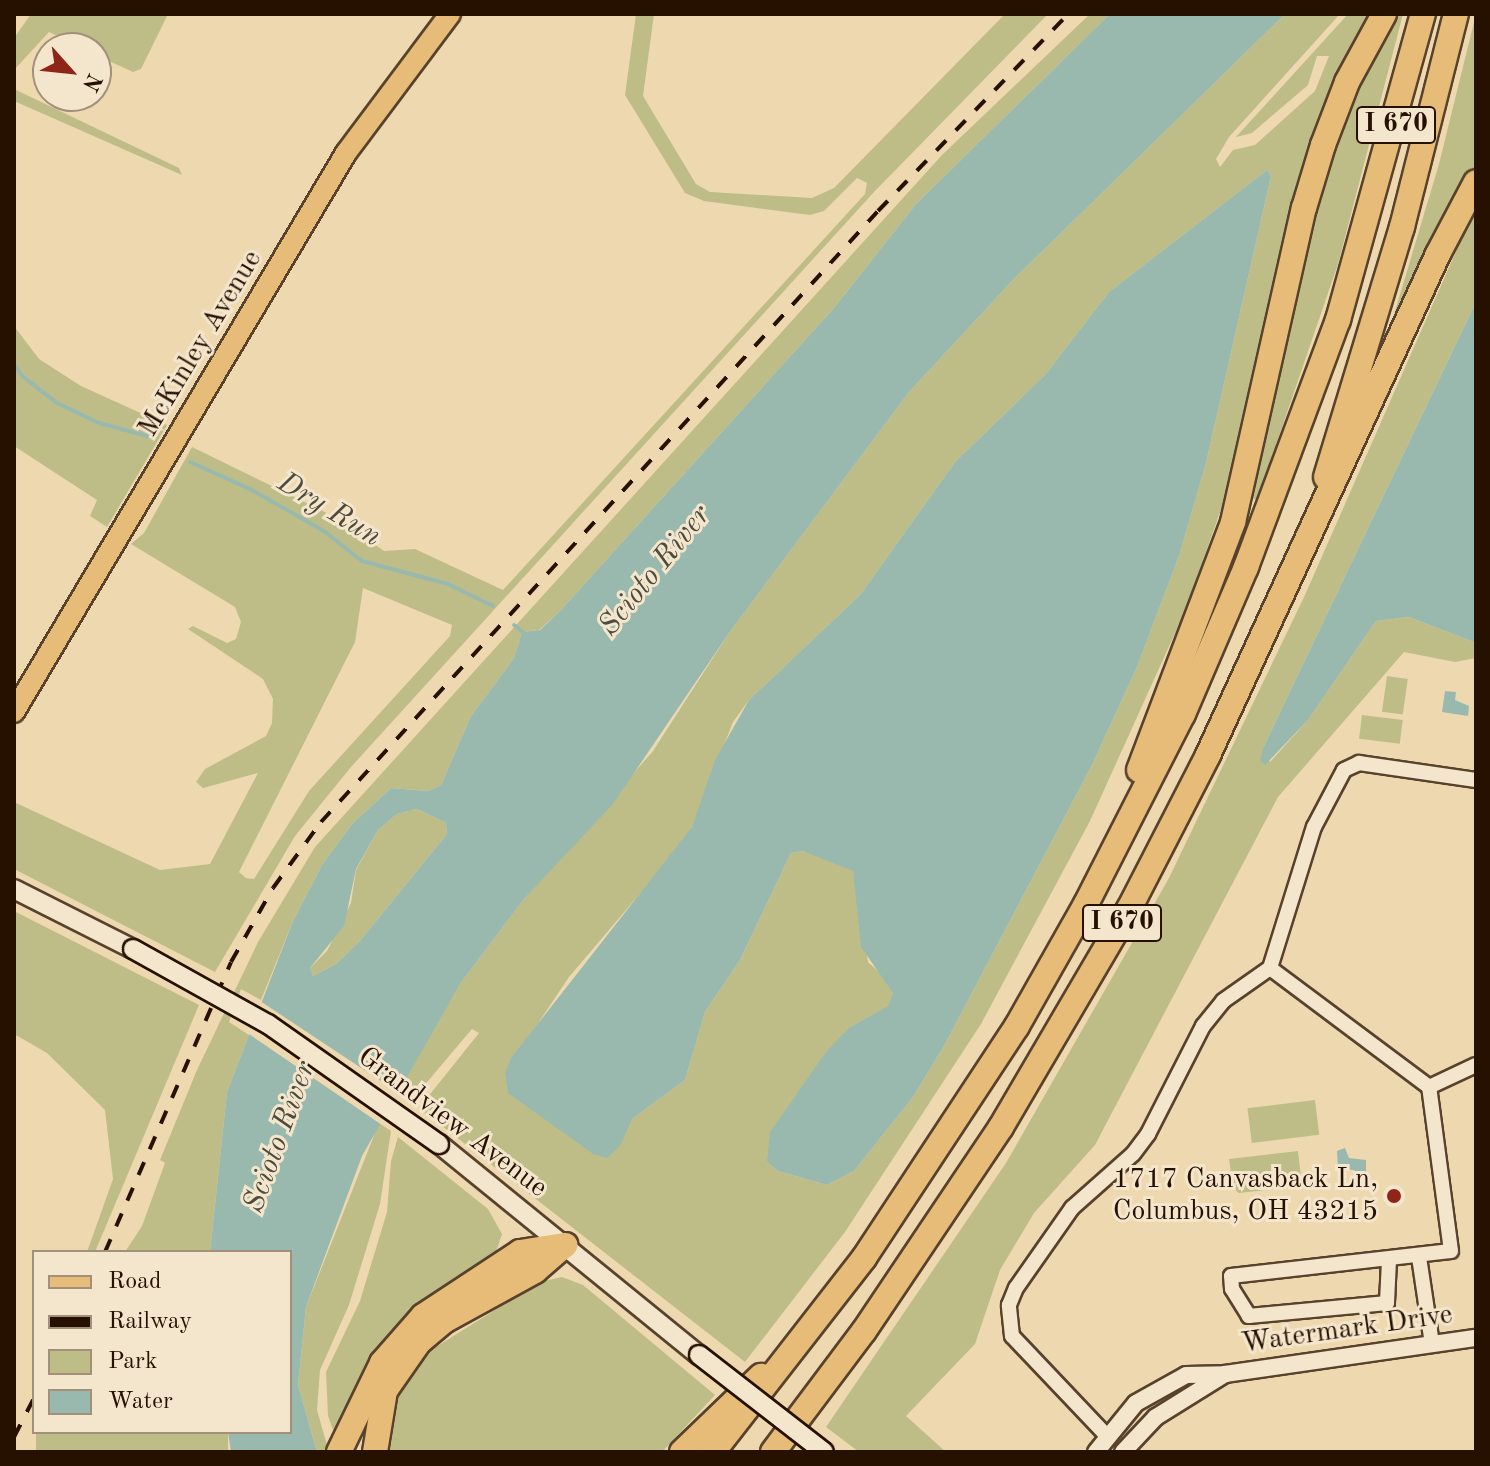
<!DOCTYPE html>
<html>
<head>
<meta charset="utf-8">
<style>
  body { margin:0 }
  #map { position:relative; width:1490px; height:1466px; overflow:hidden; background:#eed8b0; font-family:"Old Standard TT",serif }
  div>[style] { position:absolute }
  [style*='--x'] { left:calc(var(--x)*1px); top:calc(var(--y)*1px); width:calc(var(--w)*1px); rotate:calc(var(--a)*1deg) }
  .green>* { inset:0; background:#bebd88; transform-origin:0 0 }
  .water>* { inset:0; background:#99b9ae }
  .pier>* { inset:0; background:#eed8b0 }
  .stream>* { height:4px; margin:-2px; padding:0 2px; transform-origin:2px; border-radius:2px; background:#99b9ae }
  .roads { filter:drop-shadow(2px 0 #58422c) drop-shadow(-2px 0 #58422c) drop-shadow(0 2px #58422c) drop-shadow(0 -2px #58422c) }
  .minor>* { height:14px; margin:-7px; padding:0 7px; transform-origin:7px; border-radius:7px; background:#f4e6cc }
  .tertiary>* { height:16px; margin:-8px; padding:0 8px; transform-origin:8px; border-radius:8px; background:#f4e6cc }
  .secondary>* { height:18px; margin:-9px; padding:0 9px; transform-origin:9px; border-radius:9px; background:#f4e6cc }
  .primary>* { height:20px; margin:-10px; padding:0 10px; transform-origin:10px; border-radius:10px; background:#e7bc78 }
  .motorway>* { height:24px; margin:-12px; padding:0 12px; transform-origin:12px; border-radius:12px; background:#e7bc78 }
  .rail>* { height:4px; margin-top:-2px; transform-origin:0; background:repeating-linear-gradient(90deg,#261000 0 14px,transparent 0 28px) }
  .bridges { filter:drop-shadow(2px 0 #261000) drop-shadow(-2px 0 #261000) drop-shadow(0 2px #261000) drop-shadow(0 -2px #261000) }
  .secondary-bridge>* { height:18px; margin:-9px; padding:0 9px; transform-origin:9px; border-radius:9px; background:#f4e6cc }
  .dots>* { width:22px; height:22px; translate:-50% -50%; box-sizing:border-box; border:4px solid #f4e6cc; border-radius:50% }
  span { translate:-50% -50%; white-space:nowrap; text-align:center; line-height:1.15; -webkit-text-stroke:6px #f4e6cc; paint-order:stroke }
  .shield-label span { padding:2px 6px; background:#f4e6cc; border:2px solid; border-radius:6px; -webkit-text-stroke-width:0 }
  .shield-label { font-size:26px; color:#261000; font-weight:700 }
  .street-label { font-size:28px; color:#261000 }
  .poi-label { font-size:28px; color:#261000 }
  .right { translate:-100% -50%; text-align:right }
  .water-label { font-size:30px; color:#4e4b3d; font-style:italic }
  .frame { position:absolute; inset:0; border:16px solid #261000; pointer-events:none }
  .legend { position:absolute; left:32px; top:1250px; width:260px; height:184px; box-sizing:border-box; background:#f4e6cc; border:2px solid #a2907a; margin:0; padding:10px 14px; list-style:none; font-size:24px; color:#261000 }
  .legend li { display:flex; align-items:center; gap:16px; height:40px }
  .legend b { width:40px; border:2px solid #a2907a }
  .north { position:absolute; left:32px; top:32px; width:80px; height:80px; box-sizing:border-box; background:#f4e6cc; border:2px solid #a2907a; border-radius:50%; rotate:117deg; font-size:22px; font-weight:700; line-height:32px; text-align:center; color:#261000 }
  .north::after { content:''; display:block; margin:auto; width:28px; height:36px; background:#8f2418; clip-path:polygon(50% 0,100% 100%,50% 72%,0 100%) }
</style>
</head>
<body>
<div id="map">
  <div class="green">
    <div style="clip-path:polygon(31px 14px,168px 14px,141px 69px,133px 72px,96px 55px,96px 48px,82px 48px,49px 32px,14px 70px,14px 38px)"></div>
    <div style="clip-path:polygon(evenodd,636px 14px,654px 14px,643px 96px,696px 184px,710px 192px,812px 198px,834px 188px,1005px 14px,1048px 14px,874px 192px,351px 767px,295px 836px,215px 972px,14px 869px,14px 802px,160px 870px,210px 864px,258px 773px,203px 788px,196px 782px,205px 769px,266px 736px,272px 723px,273px 699px,263px 679px,188px 629px,193px 626px,227px 643px,236px 639px,241px 622px,235px 607px,131px 544px,144px 533px,192px 447px,337px 518px,384px 551px,415px 549px,503px 590px,865px 194px,867px 183px,857px 178px,824px 211px,810px 215px,704px 201px,685px 193px,625px 95px,636px 14px,363px 588px,452px 625px,450px 636px,309px 791px,254px 879px,246px 878px,239px 872px,355px 642px,363px 588px)"></div>
    <div style="clip-path:polygon(1090px 14px,1110px 14px,916px 204px,834px 308px,560px 611px,539px 630px,522px 632px,514px 658px,471px 716px,441px 785px,428px 791px,391px 788px,352px 824px,322px 865px,293px 921px,261px 1000px,241px 989px,229px 1022px,249px 1035px,227px 1092px,210px 1252px,125px 1252px,142px 1226px,165px 1163px,160px 1160px,197px 1070px,258px 942px,315px 847px,942px 155px)"></div>
    <div style="clip-path:polygon(evenodd,1285px 14px,1340px 14px,1229px 137px,1216px 159px,1220px 167px,1233px 150px,1255px 145px,1315px 91px,1329px 56px,1317px 56px,1308px 85px,1252px 133px,1236px 137px,1348px 14px,1370px 14px,1321px 111px,1305px 158px,1236px 467px,1185px 611px,1090px 821px,981px 1024px,845px 1232px,745px 1362px,419px 1108px,479px 1033px,472px 1029px,411px 1101px,396px 1090px,460px 984px,524px 899px,653px 751px,729px 633px,909px 392px,1013px 280px,1285px 14px,1267px 170px,1271px 176px,1206px 463px,1179px 556px,1137px 667px,1092px 765px,944px 1046px,913px 1097px,854px 1171px,827px 1185px,778px 1171px,767px 1162px,850px 1027px,889px 1006px,893px 993px,888px 980px,868px 962px,853px 871px,835px 860px,803px 851px,791px 853px,740px 960px,705px 1012px,685px 1080px,632px 1119px,505px 1073px,569px 977px,677px 850px,692px 827px,733px 722px,749px 700px,860px 595px,955px 462px,1045px 375px,1109px 292px,1267px 170px)"></div>
    <div style="clip-path:polygon(1396px 14px,1403px 14px,1338px 264px,1257px 500px,1251px 498px,1316px 203px,1353px 93px)"></div>
    <div style="clip-path:polygon(1476px 14px,1476px 164px,1394px 330px,1390px 328px,1439px 164px)"></div>
    <div style="clip-path:polygon(14px 89px,179px 168px,182px 175px,14px 101px)"></div>
    <div style="clip-path:polygon(1476px 206px,1476px 302px,1264px 746px,1270px 762px,1308px 720px,1376px 621px,1409px 617px,1476px 643px,1476px 658px,1455px 662px,1404px 652px,1278px 797px,1095px 1145px,1034px 1213px,1000px 1270px,975px 1344px,906px 1416px,946px 1452px,859px 1452px,826px 1427px,1006px 1163px,1169px 878px,1305px 595px)"></div>
    <div style="clip-path:polygon(14px 326px,39px 359px,81px 386px,167px 425px,107px 527px,90px 516px,97px 500px,14px 446px)"></div>
    <div style="left:1387px;top:676px;width:21px;height:36px;rotate:8deg"></div>
    <div style="left:1362px;top:715px;width:41px;height:24px;rotate:7deg"></div>
    <div style="clip-path:polygon(417px 809px,446px 823px,447px 834px,359px 942px,336px 964px,313px 976px,310px 968px,327px 951px,351px 903px,356px 870px,378px 830px,397px 814px)"></div>
    <div style="clip-path:polygon(14px 911px,199px 1005px,95px 1252px,87px 1252px,113px 1179px,105px 1110px,47px 1053px,14px 1034px)"></div>
    <div style="left:1315px;top:1100px;width:35px;height:68px;rotate:83deg"></div>
    <div style="clip-path:polygon(379px 1123px,391px 1131px,380px 1204px,349px 1305px,320px 1370px,317px 1410px,329px 1452px,317px 1452px,298px 1385px,306px 1307px)"></div>
    <div style="clip-path:polygon(398px 1137px,488px 1209px,502px 1234px,495px 1255px,335px 1435px,328px 1416px,326px 1372px,360px 1301px,387px 1212px,391px 1161px)"></div>
    <div style="clip-path:polygon(1298px 1151px,1302px 1186px,1239px 1193px,1233px 1188px,1229px 1159px)"></div>
    <div style="clip-path:polygon(562px 1277px,583px 1285px,715px 1395px,662px 1452px,387px 1452px,393px 1401px,423px 1355px,540px 1282px)"></div>
    <div style="left:36px;top:1432px;width:192px;height:22px"></div>
  </div>
  <div class="water">
    <div style="clip-path:polygon(evenodd,1110px 14px,1285px 14px,1013px 280px,909px 392px,729px 633px,613px 804px,524px 899px,460px 984px,362px 1156px,306px 1307px,298px 1385px,317px 1452px,231px 1452px,228px 1432px,290px 1432px,290px 1252px,210px 1252px,227px 1092px,293px 921px,322px 865px,352px 824px,391px 788px,428px 791px,441px 785px,471px 716px,514px 658px,522px 632px,540px 630px,560px 611px,834px 308px,916px 204px,1110px 14px,417px 809px,446px 823px,447px 834px,359px 942px,336px 964px,313px 976px,310px 968px,344px 926px,356px 869px,378px 830px,397px 814px,417px 809px)"></div>
    <div style="clip-path:polygon(1267px 170px,1271px 176px,1206px 463px,1179px 556px,1137px 667px,1092px 765px,944px 1046px,913px 1097px,854px 1171px,827px 1185px,778px 1171px,767px 1162px,770px 1132px,826px 1052px,850px 1027px,888px 1006px,893px 993px,861px 947px,853px 871px,803px 851px,791px 853px,740px 960px,705px 1012px,685px 1080px,632px 1119px,620px 1146px,607px 1158px,593px 1154px,508px 1093px,505px 1073px,511px 1058px,692px 827px,715px 760px,749px 700px,860px 595px,955px 462px,1045px 375px,1109px 292px)"></div>
    <div style="clip-path:polygon(1476px 302px,1476px 643px,1409px 617px,1376px 621px,1308px 720px,1265px 765px,1260px 761px,1264px 746px)"></div>
    <div style="clip-path:polygon(1445px 691px,1456px 692px,1455px 700px,1469px 706px,1468px 716px,1442px 712px)"></div>
    <div style="clip-path:polygon(1345px 1148px,1349px 1158px,1366px 1160px,1366px 1181px,1356px 1179px,1354px 1170px,1338px 1169px,1337px 1151px)"></div>
  </div>
  <div class="pier">
    <div style="clip-path:polygon(257px 999px,399px 1093px,382px 1125px,246px 1032px)"></div>
  </div>
  <div class="stream">
    <div style="--x:14;--y:364;--w:14;--a:56"></div>
    <div style="--x:22;--y:376;--w:44;--a:37.6"></div>
    <div style="--x:57;--y:403;--w:47;--a:25.5"></div>
    <div style="--x:99;--y:423;--w:54;--a:15.1"></div>
    <div style="--x:190;--y:462;--w:66;--a:24.2"></div>
    <div style="--x:250;--y:489;--w:85;--a:29.6"></div>
    <div style="--x:324;--y:531;--w:48;--a:38.3"></div>
    <div style="--x:362;--y:561;--w:89;--a:15"></div>
    <div style="--x:448;--y:584;--w:50;--a:26.1"></div>
    <div style="--x:514;--y:625;--w:14;--a:39"></div>
  </div>
  <div class="roads">
    <div class="minor">
      <div style="--x:1270;--y:968;--w:199;--a:36.8"></div>
      <div style="--x:1429;--y:1087;--w:52;--a:-25.1"></div>
      <div style="--x:1419;--y:1257;--w:88;--a:81.5"></div>
      <div style="--x:1389;--y:1260;--w:43;--a:92.7"></div>
      <div style="--x:1387;--y:1303;--w:139;--a:174.6"></div>
      <div style="--x:1249;--y:1316;--w:32;--a:-122"></div>
      <div style="--x:1232;--y:1289;--w:13;--a:-94"></div>
      <div style="--x:1231;--y:1276;--w:221;--a:-6.5"></div>
      <div style="--x:1451;--y:1251;--w:165;--a:-97.6"></div>
      <div style="--x:1107;--y:1436;--w:138;--a:-133.5"></div>
      <div style="--x:1012;--y:1336;--w:31;--a:-96"></div>
      <div style="--x:1009;--y:1305;--w:18;--a:-68"></div>
      <div style="--x:1016;--y:1288;--w:98;--a:-55"></div>
      <div style="--x:1072;--y:1208;--w:81;--a:-41.5"></div>
      <div style="--x:1133;--y:1154;--w:25;--a:-53"></div>
      <div style="--x:1148;--y:1134;--w:121;--a:-63"></div>
      <div style="--x:1203;--y:1026;--w:32;--a:-51"></div>
      <div style="--x:1223;--y:1001;--w:57;--a:-35.1"></div>
      <div style="--x:1270;--y:968;--w:148;--a:-72.7"></div>
      <div style="--x:1314;--y:827;--w:64;--a:-62.2"></div>
      <div style="--x:1344;--y:770;--w:17;--a:-25"></div>
      <div style="--x:1359;--y:763;--w:118;--a:8.3"></div>
    </div>
    <div class="tertiary">
      <div style="--x:1096;--y:1452;--w:63;--a:-50.8"></div>
      <div style="--x:1136;--y:1403;--w:57;--a:-29.2"></div>
      <div style="--x:1186;--y:1375;--w:39;--a:-1"></div>
      <div style="--x:1225;--y:1374;--w:254;--a:-8.2"></div>
      <div style="--x:1123;--y:1452;--w:48;--a:-46.7"></div>
      <div style="--x:1156;--y:1417;--w:81;--a:-31.9"></div>
    </div>
    <div class="secondary">
      <div style="--x:14;--y:889;--w:133;--a:26.8"></div>
      <div style="--x:439;--y:1144;--w:335;--a:39.1"></div>
    </div>
    <div class="primary">
      <div style="--x:14;--y:712;--w:650;--a:-59.29"></div>
      <div style="--x:346;--y:153;--w:174;--a:-53.2"></div>
    </div>
    <div class="motorway">
      <div style="--x:1326;--y:477;--w:261;--a:-73.1"></div>
      <div style="--x:1402;--y:227;--w:220;--a:-75.8"></div>
      <div style="--x:1139;--y:770;--w:265;--a:-69.2"></div>
      <div style="--x:1233;--y:522;--w:322;--a:-77.3"></div>
      <div style="--x:1304;--y:208;--w:66;--a:-73.2"></div>
      <div style="--x:1323;--y:145;--w:67;--a:-69.1"></div>
      <div style="--x:1347;--y:82;--w:77;--a:-61.4"></div>
      <div style="--x:339;--y:1452;--w:99;--a:-64.2"></div>
      <div style="--x:382;--y:1363;--w:62;--a:-48.9"></div>
      <div style="--x:423;--y:1316;--w:116;--a:-33.4"></div>
      <div style="--x:520;--y:1252;--w:46;--a:-8.8"></div>
      <div style="--x:375;--y:1452;--w:62;--a:-80.7"></div>
      <div style="--x:385;--y:1391;--w:60;--a:-55.2"></div>
      <div style="--x:419;--y:1342;--w:33;--a:-40"></div>
      <div style="--x:444;--y:1321;--w:104;--a:-28.8"></div>
      <div style="--x:535;--y:1271;--w:37;--a:-41"></div>
      <div style="--x:682;--y:1452;--w:110;--a:-43.9"></div>
      <div style="--x:713;--y:1452;--w:246;--a:-52.1"></div>
      <div style="--x:864;--y:1258;--w:278;--a:-56.6"></div>
      <div style="--x:1017;--y:1026;--w:140;--a:-60.5"></div>
      <div style="--x:1086;--y:904;--w:213;--a:-63"></div>
      <div style="--x:1183;--y:714;--w:160;--a:-66.8"></div>
      <div style="--x:1246;--y:567;--w:264;--a:-69.6"></div>
      <div style="--x:1338;--y:320;--w:318;--a:-74.5"></div>
      <div style="--x:773;--y:1452;--w:151;--a:-53.1"></div>
      <div style="--x:864;--y:1331;--w:246;--a:-56.1"></div>
      <div style="--x:1001;--y:1127;--w:253;--a:-59.6"></div>
      <div style="--x:1129;--y:909;--w:173;--a:-62.8"></div>
      <div style="--x:1208;--y:755;--w:551;--a:-65.34"></div>
      <div style="--x:1438;--y:254;--w:81;--a:-62.2"></div>
    </div>
  </div>
  <div class="rail">
    <div style="--x:105;--y:1252;--w:316;--a:-66.5"></div>
    <div style="--x:231;--y:962;--w:85;--a:-60.4"></div>
    <div style="--x:273;--y:888;--w:82;--a:-54"></div>
    <div style="--x:321;--y:822;--w:827;--a:-47.65"></div>
    <div style="--x:878;--y:211;--w:274;--a:-46"></div>
    <div style="--x:14;--y:1437;--w:44;--a:-62.9"></div>
  </div>
  <div class="bridges">
    <div class="secondary-bridge">
      <div style="--x:133;--y:949;--w:154;--a:29.1"></div>
      <div style="--x:268;--y:1024;--w:209;--a:35.1"></div>
      <div style="--x:699;--y:1355;--w:158;--a:37.8"></div>
    </div>
  </div>
  <div class="dots">
    <div style="left:1394px;top:1196px;background:#8f2418"></div>
  </div>
  <div class="shield-label">
    <span style="left:1396px;top:125px">I 670</span>
    <span style="left:1122px;top:923px">I 670</span>
  </div>
  <div class="street-label">
    <span style="left:201px;top:344px;rotate:-59deg">McKinley Avenue</span>
    <span style="left:452px;top:1123px;rotate:37deg">Grandview Avenue</span>
    <span style="left:1347px;top:1330px;rotate:-8deg">Watermark Drive</span>
  </div>
  <div class="poi-label">
    <span class="right" style="left:1378px;top:1196px">1717 Canvasback Ln,<br>Columbus, OH 43215</span>
  </div>
  <div class="water-label">
    <span style="left:329px;top:510px;rotate:31deg">Dry Run</span>
    <span style="left:655px;top:571px;rotate:-51deg">Scioto River</span>
    <span style="left:280px;top:1137px;rotate:-70deg">Scioto River</span>
  </div>
  <div class="frame"></div>
  <ul class="legend">
  <li><b style="height:10px;background:#e7bc78"></b>Road</li>
  <li><b style="height:10px;background:#261000"></b>Railway</li>
  <li><b style="height:22px;background:#bebd88"></b>Park</li>
  <li><b style="height:22px;background:#99b9ae"></b>Water</li>
  </ul>
  <div class="north">N</div>
</div>
</body>
</html>
